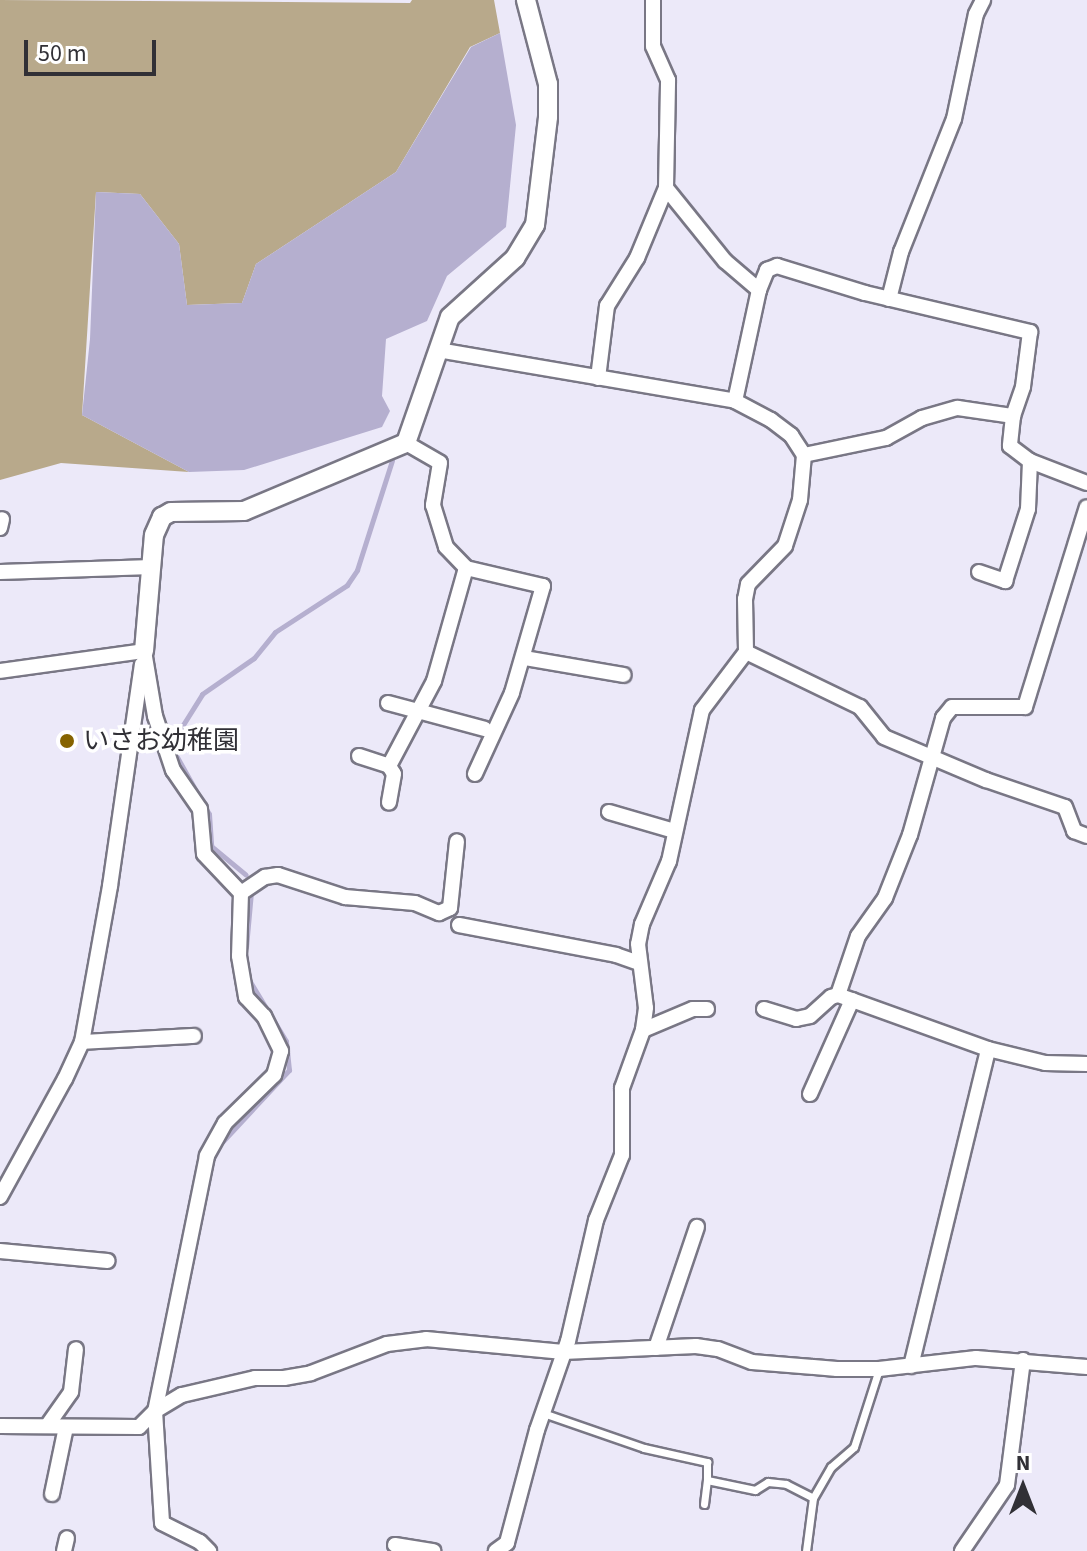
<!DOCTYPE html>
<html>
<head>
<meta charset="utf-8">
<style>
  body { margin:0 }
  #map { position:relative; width:1087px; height:1551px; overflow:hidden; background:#ece9f9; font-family:"Source Sans 3","Noto Sans JP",sans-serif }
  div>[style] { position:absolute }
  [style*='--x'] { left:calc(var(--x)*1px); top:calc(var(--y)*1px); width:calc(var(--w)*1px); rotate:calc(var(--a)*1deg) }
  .forest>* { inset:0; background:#b8a98b }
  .water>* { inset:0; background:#b5afcf }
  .stream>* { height:5px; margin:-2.5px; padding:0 2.5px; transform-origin:2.5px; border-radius:2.5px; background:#b5afcf }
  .roads { filter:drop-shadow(2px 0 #797785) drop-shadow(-2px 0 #797785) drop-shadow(0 2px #797785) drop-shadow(0 -2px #797785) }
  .service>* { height:7px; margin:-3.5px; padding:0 3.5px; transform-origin:3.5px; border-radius:3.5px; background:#fff }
  .minor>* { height:14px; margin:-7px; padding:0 7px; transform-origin:7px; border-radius:7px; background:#fff }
  .tertiary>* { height:18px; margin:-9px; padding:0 9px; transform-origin:9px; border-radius:9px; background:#fff }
  .dots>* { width:22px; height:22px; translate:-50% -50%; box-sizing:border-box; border:4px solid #fff; border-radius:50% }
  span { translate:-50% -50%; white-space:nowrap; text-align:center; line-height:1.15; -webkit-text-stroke:7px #fff; paint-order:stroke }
  .poi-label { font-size:26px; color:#313036 }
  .left { translate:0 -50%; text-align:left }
  .north { position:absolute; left:983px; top:1447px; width:80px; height:80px; -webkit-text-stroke:6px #fff; paint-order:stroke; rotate:0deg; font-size:22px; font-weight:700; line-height:32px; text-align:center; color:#313036 }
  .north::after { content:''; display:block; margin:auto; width:28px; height:36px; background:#313036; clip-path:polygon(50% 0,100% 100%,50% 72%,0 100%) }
  .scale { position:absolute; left:24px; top:40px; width:132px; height:36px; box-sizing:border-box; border:4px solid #313036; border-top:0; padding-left:10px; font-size:24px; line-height:28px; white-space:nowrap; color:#313036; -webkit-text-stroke:6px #fff; paint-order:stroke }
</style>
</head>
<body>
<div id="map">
  <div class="forest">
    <div style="clip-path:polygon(0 0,410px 3px,412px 0,494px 0,500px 33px,470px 47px,396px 172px,256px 264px,242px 303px,187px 305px,179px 244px,140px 194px,96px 192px,82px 415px,189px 472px,61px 463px,0 480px)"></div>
  </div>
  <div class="water">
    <div style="clip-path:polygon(500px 33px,516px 125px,506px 227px,447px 276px,427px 321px,386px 339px,382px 396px,390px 411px,382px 427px,244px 470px,189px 472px,82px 415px,90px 339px,96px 192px,140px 194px,179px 244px,187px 305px,242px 303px,256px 264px,396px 172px,471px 47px)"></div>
  </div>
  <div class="stream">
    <div style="--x:181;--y:728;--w:40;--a:-58"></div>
    <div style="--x:202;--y:694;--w:63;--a:-34.7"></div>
    <div style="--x:254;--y:658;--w:33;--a:-51"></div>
    <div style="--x:275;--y:632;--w:86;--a:-33.1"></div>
    <div style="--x:347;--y:585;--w:18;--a:-56"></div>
    <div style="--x:357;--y:570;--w:115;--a:-72.3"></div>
    <div style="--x:177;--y:757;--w:65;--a:60.7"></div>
    <div style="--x:209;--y:814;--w:32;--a:86"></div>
    <div style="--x:211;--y:846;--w:45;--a:39.6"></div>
    <div style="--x:246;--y:947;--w:55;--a:-84.8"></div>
    <div style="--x:223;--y:1141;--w:97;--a:-47.1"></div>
    <div style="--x:289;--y:1070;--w:29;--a:-96"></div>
    <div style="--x:286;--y:1041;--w:71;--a:-121.2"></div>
  </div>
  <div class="roads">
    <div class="service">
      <div style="--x:543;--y:1413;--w:107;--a:19.1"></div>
      <div style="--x:644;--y:1448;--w:65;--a:12.5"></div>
      <div style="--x:707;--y:1462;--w:18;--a:90"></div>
      <div style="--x:707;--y:1480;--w:49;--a:11.8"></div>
      <div style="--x:755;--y:1490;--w:15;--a:-32"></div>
      <div style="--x:768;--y:1482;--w:18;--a:6"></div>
      <div style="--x:786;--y:1484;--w:30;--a:27"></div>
      <div style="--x:704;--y:1504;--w:24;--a:-83"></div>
      <div style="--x:806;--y:1551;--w:53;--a:-82.5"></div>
      <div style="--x:813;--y:1498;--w:36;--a:-60"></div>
      <div style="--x:831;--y:1467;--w:30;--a:-41"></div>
      <div style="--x:854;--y:1447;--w:82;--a:-72.2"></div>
    </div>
    <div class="minor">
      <div style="--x:666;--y:188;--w:94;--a:51.1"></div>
      <div style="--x:725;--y:261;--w:45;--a:40.5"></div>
      <div style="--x:889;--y:299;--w:49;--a:-75.7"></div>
      <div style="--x:901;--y:252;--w:143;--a:-68.3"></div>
      <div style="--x:954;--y:119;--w:107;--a:-78.2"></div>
      <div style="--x:976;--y:14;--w:16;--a:-63"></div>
      <div style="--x:438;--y:350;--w:301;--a:9.7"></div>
      <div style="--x:735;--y:401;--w:41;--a:27.8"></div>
      <div style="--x:771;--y:420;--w:25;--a:37"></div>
      <div style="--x:791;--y:435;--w:24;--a:57"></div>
      <div style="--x:804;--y:455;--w:45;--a:95.1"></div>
      <div style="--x:800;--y:500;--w:48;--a:108.1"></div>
      <div style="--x:785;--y:546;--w:53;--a:134.2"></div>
      <div style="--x:748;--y:584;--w:15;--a:101"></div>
      <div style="--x:745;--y:599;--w:53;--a:88.9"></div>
      <div style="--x:746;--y:652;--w:73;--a:127.2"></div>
      <div style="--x:702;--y:710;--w:155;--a:102.3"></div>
      <div style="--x:669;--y:861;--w:69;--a:113.2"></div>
      <div style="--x:642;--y:924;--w:20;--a:101"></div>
      <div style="--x:638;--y:944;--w:64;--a:82.9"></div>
      <div style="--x:646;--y:1008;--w:22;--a:98"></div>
      <div style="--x:643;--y:1030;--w:62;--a:109.9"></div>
      <div style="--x:622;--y:1088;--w:67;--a:90"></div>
      <div style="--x:622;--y:1155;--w:70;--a:111.8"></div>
      <div style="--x:596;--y:1220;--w:124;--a:103"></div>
      <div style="--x:568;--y:1341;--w:94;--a:109.2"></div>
      <div style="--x:537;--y:1430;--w:117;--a:104.9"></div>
      <div style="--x:507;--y:1543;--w:14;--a:144"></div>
      <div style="--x:598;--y:378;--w:73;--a:-82.9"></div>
      <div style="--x:607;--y:306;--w:57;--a:-58"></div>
      <div style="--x:637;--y:258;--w:76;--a:-67.5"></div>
      <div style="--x:666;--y:188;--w:108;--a:-88.9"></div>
      <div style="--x:668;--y:80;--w:37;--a:-114"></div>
      <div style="--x:653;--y:46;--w:46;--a:-90"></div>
      <div style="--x:735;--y:401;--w:114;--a:-77.8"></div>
      <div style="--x:759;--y:290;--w:22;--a:-68"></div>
      <div style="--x:767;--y:270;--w:11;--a:-22"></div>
      <div style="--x:777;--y:266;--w:92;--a:17.1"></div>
      <div style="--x:865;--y:293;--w:170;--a:13.3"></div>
      <div style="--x:1030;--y:332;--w:55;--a:97.3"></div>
      <div style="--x:1023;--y:387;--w:31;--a:109"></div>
      <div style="--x:1013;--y:416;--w:30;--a:96"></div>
      <div style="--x:1010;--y:446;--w:25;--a:37"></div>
      <div style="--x:1030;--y:461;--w:61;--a:21.1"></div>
      <div style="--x:406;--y:443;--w:39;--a:30"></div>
      <div style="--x:440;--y:463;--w:43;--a:99.5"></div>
      <div style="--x:433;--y:505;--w:44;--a:72.8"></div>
      <div style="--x:446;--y:547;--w:29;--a:46"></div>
      <div style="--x:466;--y:568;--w:79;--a:13.2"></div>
      <div style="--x:543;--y:586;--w:111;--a:106.2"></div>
      <div style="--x:512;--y:693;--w:89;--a:114.6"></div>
      <div style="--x:804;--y:455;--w:84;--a:-11.7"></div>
      <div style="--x:886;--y:438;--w:41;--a:-29.1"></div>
      <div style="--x:922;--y:418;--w:37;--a:-16"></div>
      <div style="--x:958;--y:408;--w:56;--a:8.3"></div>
      <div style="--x:0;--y:528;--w:9;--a:-77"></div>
      <div style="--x:0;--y:572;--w:152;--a:-1.9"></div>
      <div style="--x:979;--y:572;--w:28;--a:19"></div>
      <div style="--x:1005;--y:581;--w:76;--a:-72.3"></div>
      <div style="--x:1028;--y:509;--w:48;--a:-87.6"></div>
      <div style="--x:144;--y:651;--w:66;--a:80.4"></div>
      <div style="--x:155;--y:716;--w:57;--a:71.6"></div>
      <div style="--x:173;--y:770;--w:47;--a:55.3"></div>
      <div style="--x:200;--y:809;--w:45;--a:84.9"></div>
      <div style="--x:204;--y:854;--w:54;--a:46.5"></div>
      <div style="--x:241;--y:893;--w:63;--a:91.8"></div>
      <div style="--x:239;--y:956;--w:42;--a:80.3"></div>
      <div style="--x:246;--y:997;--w:26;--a:47"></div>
      <div style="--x:264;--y:1016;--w:39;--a:64"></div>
      <div style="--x:281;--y:1051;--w:25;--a:106"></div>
      <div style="--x:274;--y:1075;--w:69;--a:135.6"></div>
      <div style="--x:225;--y:1123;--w:38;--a:119"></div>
      <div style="--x:207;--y:1156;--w:260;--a:101.5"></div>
      <div style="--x:155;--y:1411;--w:112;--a:86.4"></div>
      <div style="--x:162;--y:1523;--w:42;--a:26.6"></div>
      <div style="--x:200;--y:1542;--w:13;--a:45"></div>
      <div style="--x:746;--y:652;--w:127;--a:25.8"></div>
      <div style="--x:860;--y:707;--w:38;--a:51"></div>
      <div style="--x:884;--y:737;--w:111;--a:22.9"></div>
      <div style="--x:986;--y:780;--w:83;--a:18.9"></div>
      <div style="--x:1065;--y:807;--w:26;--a:69"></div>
      <div style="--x:1074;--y:831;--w:14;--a:21"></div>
      <div style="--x:525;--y:658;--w:100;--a:9.7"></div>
      <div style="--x:0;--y:671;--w:145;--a:-7.9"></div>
      <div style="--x:388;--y:703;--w:100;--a:15"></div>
      <div style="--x:359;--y:756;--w:32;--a:18"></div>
      <div style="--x:389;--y:766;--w:9;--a:58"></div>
      <div style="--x:394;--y:774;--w:29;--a:100"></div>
      <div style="--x:389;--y:766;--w:96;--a:-62.1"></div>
      <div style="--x:434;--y:681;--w:117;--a:-74.2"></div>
      <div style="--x:609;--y:812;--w:68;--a:16.3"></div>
      <div style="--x:241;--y:893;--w:29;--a:-34"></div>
      <div style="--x:265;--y:877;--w:13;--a:-9"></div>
      <div style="--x:278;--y:875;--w:71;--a:18.2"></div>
      <div style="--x:345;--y:897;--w:70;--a:4.9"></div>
      <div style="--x:415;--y:903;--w:26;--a:23"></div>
      <div style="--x:439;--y:913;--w:12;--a:-24"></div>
      <div style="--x:450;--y:908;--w:67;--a:-84"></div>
      <div style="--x:459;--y:925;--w:160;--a:10.8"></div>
      <div style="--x:616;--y:955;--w:24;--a:19"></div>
      <div style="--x:838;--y:995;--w:62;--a:-71.3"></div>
      <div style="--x:858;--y:936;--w:47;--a:-54.6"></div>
      <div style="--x:885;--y:898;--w:68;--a:-68.4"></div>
      <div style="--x:910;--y:835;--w:122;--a:-74.2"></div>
      <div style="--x:943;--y:718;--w:14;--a:-51"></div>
      <div style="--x:952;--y:707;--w:73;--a:0"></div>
      <div style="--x:1025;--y:707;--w:209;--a:-72.8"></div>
      <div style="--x:764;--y:1009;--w:34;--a:17"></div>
      <div style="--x:796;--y:1019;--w:14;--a:-12"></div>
      <div style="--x:810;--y:1016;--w:28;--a:-42"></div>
      <div style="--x:831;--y:997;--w:7;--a:-16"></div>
      <div style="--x:838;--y:995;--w:159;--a:19.8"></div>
      <div style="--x:988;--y:1049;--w:59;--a:13.8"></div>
      <div style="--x:1045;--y:1063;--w:42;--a:1.4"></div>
      <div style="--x:643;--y:1030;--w:54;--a:-22.8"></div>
      <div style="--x:693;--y:1009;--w:14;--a:0"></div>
      <div style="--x:82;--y:1042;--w:112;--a:-3.1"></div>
      <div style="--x:810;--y:1094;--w:103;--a:-65.9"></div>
      <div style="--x:0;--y:1197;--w:135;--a:-61.2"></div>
      <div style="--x:65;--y:1079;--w:41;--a:-65.3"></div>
      <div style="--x:82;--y:1042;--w:158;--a:-79.8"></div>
      <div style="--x:110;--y:886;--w:224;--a:-81.8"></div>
      <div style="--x:0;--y:1251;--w:108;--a:5.3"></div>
      <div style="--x:656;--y:1348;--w:128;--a:-71.3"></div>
      <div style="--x:911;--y:1366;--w:326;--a:-76.3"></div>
      <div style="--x:0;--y:1426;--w:139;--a:0.4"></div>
      <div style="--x:139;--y:1427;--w:23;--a:-45"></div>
      <div style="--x:155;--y:1411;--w:31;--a:-31"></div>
      <div style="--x:182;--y:1395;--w:75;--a:-13.1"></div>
      <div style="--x:255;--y:1378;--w:29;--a:0"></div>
      <div style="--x:284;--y:1378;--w:27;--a:-10"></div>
      <div style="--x:311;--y:1373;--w:81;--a:-20.9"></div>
      <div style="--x:387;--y:1344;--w:39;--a:-7"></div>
      <div style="--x:426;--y:1339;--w:138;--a:5.4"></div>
      <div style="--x:563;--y:1352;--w:133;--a:-2.6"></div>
      <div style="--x:696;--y:1346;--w:22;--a:8"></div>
      <div style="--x:718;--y:1349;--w:36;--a:21"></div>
      <div style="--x:752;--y:1362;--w:85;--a:4.7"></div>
      <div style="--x:837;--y:1369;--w:42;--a:0"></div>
      <div style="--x:879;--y:1369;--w:98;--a:-6.5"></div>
      <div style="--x:976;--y:1358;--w:111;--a:4.6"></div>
      <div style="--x:47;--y:1426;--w:42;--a:-54.8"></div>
      <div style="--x:71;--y:1392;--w:43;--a:-83.4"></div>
      <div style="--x:52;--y:1494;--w:68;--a:-78.2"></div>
      <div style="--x:395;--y:1545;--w:39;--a:9"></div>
      <div style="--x:64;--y:1551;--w:13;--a:-77"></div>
      <div style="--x:962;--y:1551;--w:80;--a:-55.7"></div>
      <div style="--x:1007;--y:1485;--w:126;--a:-82.7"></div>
    </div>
    <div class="tertiary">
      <div style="--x:144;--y:651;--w:116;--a:-85.1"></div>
      <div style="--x:154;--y:535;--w:20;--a:-66"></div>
      <div style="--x:162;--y:517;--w:10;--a:-29"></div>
      <div style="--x:171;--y:512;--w:73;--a:-0.8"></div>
      <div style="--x:244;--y:511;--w:176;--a:-22.8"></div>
      <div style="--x:406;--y:443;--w:133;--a:-70.8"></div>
      <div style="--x:450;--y:317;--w:88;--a:-42.2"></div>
      <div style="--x:515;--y:258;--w:39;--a:-59"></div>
      <div style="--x:535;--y:225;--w:109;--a:-83.1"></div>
      <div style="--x:548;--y:117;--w:33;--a:-90"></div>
      <div style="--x:548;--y:84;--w:87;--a:-104.7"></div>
    </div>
  </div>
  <div class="dots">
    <div style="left:67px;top:741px;background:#866300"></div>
  </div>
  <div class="poi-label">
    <span class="left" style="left:83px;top:741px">いさお幼稚園</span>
  </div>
  <div class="north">N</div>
  <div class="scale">50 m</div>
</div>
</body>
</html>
